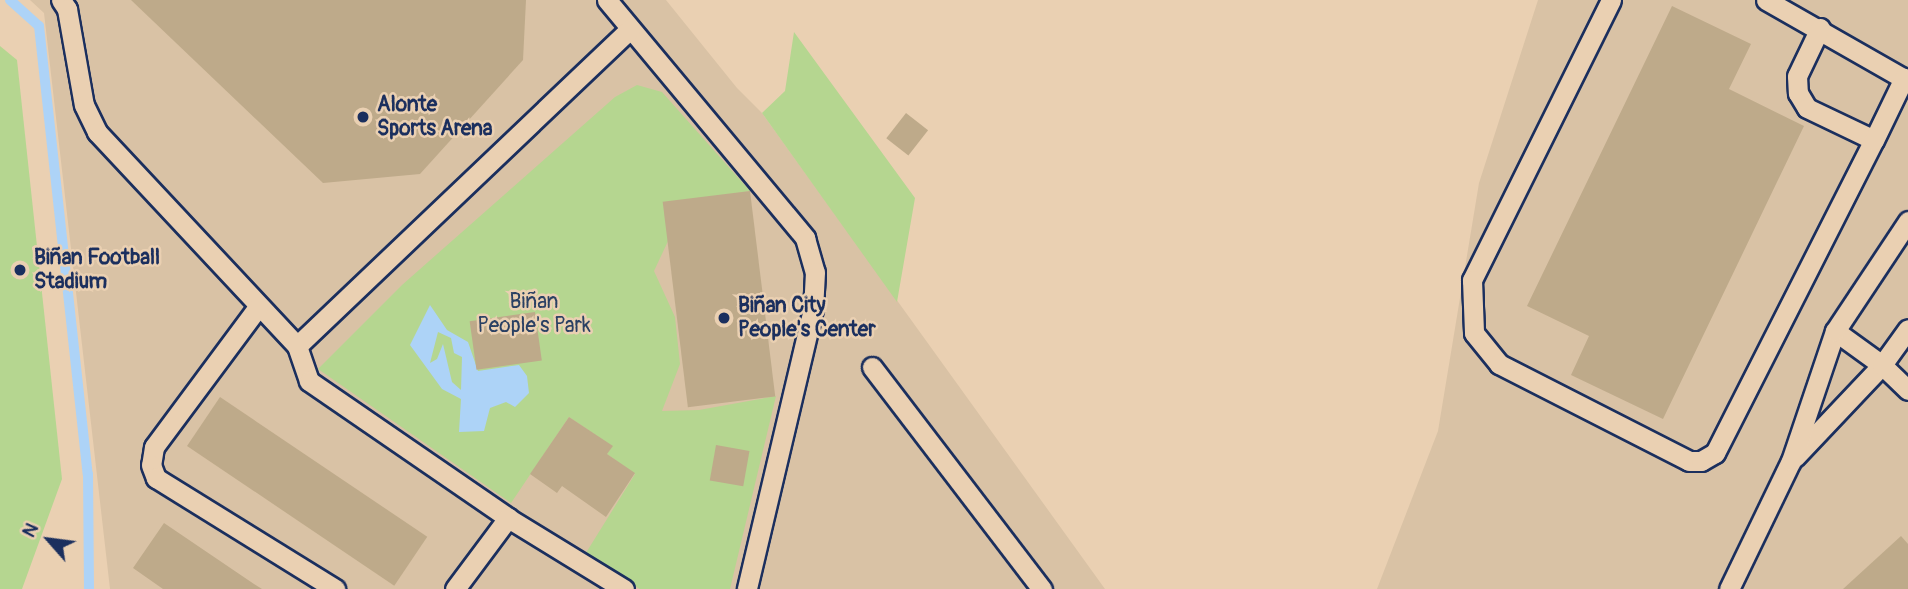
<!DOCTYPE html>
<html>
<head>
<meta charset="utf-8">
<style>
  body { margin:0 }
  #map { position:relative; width:1908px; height:589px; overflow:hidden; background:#ead0b2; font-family:Pangolin,sans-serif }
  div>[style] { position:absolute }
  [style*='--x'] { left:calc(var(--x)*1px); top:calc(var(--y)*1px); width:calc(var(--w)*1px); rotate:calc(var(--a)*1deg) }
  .built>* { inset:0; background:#d9c2a5 }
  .green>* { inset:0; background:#b5d690 }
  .water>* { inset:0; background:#add3f7 }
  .stream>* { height:10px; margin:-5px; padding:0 5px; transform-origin:5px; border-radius:5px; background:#add3f7 }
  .building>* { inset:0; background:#beaa8a; transform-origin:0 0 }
  .roads { filter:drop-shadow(2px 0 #1b2f5e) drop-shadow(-2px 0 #1b2f5e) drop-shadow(0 2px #1b2f5e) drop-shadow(0 -2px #1b2f5e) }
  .service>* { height:19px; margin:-9.5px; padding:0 9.5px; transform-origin:9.5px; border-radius:9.5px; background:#ead0b2 }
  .dots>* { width:19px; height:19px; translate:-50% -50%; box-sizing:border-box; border:4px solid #ead0b2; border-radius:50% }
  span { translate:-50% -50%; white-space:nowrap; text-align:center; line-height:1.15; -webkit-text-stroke:5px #ead0b2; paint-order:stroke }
  .poi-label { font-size:21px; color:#1b2f5e; font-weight:700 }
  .left { translate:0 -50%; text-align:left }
  .park-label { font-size:21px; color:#2a4063 }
  .north { position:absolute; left:14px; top:505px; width:70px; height:70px; -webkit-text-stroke:5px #ead0b2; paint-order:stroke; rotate:298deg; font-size:19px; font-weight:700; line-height:28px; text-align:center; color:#1b2f5e }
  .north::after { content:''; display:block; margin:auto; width:24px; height:32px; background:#1b2f5e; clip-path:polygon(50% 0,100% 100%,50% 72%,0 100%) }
</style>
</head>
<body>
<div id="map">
  <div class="built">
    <div style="clip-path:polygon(30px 0,666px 0,737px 88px,762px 113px,1105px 589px,110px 589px,44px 13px)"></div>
    <div style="clip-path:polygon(1538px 0,1908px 0,1908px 589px,1377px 589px,1438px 431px,1479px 183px)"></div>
  </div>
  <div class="green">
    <div style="clip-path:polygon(794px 32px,915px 198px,897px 302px,762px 113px,785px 91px)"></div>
    <div style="clip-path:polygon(0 46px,17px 60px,62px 479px,22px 589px,0 589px)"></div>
    <div style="clip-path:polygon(637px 85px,662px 92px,750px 191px,664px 206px,669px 239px,654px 271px,675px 317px,680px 364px,662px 411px,699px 410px,776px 396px,730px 589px,640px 589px,584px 556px,635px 474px,607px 454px,612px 446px,569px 417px,511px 503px,318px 369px,402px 285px,615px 97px)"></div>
  </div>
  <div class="water">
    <div style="clip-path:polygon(evenodd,430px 305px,447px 330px,468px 342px,478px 371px,519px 365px,527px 376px,529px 393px,515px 407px,506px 402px,490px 408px,484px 431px,459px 432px,461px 399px,442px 389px,410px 345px,430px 305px,438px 332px,451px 338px,454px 353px,462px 357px,461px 390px,452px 382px,443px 344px,437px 359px,430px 363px,438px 332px)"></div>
  </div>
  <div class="stream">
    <div style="--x:10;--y:0;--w:39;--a:42"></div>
    <div style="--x:39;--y:26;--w:451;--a:83.8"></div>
    <div style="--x:88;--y:474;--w:115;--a:89.5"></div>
  </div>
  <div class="building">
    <div style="clip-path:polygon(131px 0,526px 0,523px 60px,420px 174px,323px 183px)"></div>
    <div style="clip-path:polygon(1672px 6px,1751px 44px,1729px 89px,1804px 126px,1663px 419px,1571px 375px,1589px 336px,1527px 306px)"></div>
    <div style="left:906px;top:113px;width:28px;height:32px;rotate:38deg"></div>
    <div style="left:750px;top:191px;width:207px;height:88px;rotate:83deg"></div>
    <div style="left:535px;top:312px;width:49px;height:66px;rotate:82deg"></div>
    <div style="left:220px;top:397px;width:250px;height:59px;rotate:34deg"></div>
    <div style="clip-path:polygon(569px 417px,613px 446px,607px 454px,635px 473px,606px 517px,562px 486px,557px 493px,530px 474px)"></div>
    <div style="left:716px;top:445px;width:34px;height:36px;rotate:10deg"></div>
    <div style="clip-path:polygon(164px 523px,254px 584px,262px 589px,163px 589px,133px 568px)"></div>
    <div style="clip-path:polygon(1901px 536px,1908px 544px,1908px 589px,1843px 589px)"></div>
  </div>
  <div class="roads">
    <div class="service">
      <div style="--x:61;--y:0;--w:11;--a:56"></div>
      <div style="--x:67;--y:9;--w:97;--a:80"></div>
      <div style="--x:84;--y:105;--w:30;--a:64"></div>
      <div style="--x:97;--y:132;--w:293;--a:46.9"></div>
      <div style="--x:297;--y:346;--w:37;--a:71"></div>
      <div style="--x:309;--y:381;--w:242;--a:34.5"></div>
      <div style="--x:508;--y:518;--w:136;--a:31.5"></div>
      <div style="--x:607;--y:0;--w:310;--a:50.2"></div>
      <div style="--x:805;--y:238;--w:35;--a:74"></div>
      <div style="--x:815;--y:272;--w:37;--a:93"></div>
      <div style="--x:813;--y:309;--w:288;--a:103.3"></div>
      <div style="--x:1611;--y:0;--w:313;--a:116.4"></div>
      <div style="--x:1472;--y:280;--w:53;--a:87.8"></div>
      <div style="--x:1474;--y:333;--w:40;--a:51"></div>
      <div style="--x:1499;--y:364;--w:213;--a:27"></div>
      <div style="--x:1689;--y:461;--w:12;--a:0"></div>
      <div style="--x:1701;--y:461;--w:16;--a:-30"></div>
      <div style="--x:1715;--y:453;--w:351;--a:-63.1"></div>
      <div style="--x:1766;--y:0;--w:163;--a:29.7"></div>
      <div style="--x:1820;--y:28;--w:53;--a:115.6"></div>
      <div style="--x:1797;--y:76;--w:17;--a:87"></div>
      <div style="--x:1798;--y:93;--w:17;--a:59"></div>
      <div style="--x:1807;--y:108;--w:74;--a:25.5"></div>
      <div style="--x:1874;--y:140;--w:69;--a:-64.2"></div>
      <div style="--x:258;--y:307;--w:174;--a:126.6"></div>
      <div style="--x:154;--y:447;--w:18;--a:99"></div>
      <div style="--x:151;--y:465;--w:14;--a:69"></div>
      <div style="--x:156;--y:478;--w:211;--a:31.8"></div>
      <div style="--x:1835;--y:331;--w:58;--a:35.9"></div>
      <div style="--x:1882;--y:365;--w:36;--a:44"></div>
      <div style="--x:297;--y:346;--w:460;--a:-43.6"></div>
      <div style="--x:872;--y:367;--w:280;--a:52.6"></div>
      <div style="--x:1795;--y:457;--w:127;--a:-46.6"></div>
      <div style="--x:1882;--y:365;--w:44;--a:-54.2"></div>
      <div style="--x:455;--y:589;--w:89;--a:-53.3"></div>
      <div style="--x:1729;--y:589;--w:142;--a:-64.2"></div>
      <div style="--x:1791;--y:461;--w:137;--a:-71.3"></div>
      <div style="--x:1835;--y:331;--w:132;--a:-56.4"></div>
    </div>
  </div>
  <div class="dots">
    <div style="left:363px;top:117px;background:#1b2f5e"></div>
    <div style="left:20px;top:270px;background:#1b2f5e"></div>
    <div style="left:724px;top:318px;background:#1b2f5e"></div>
  </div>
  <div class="poi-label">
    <span class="left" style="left:377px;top:117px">Alonte<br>Sports Arena</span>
    <span class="left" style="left:34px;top:270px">Biñan Football<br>Stadium</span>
    <span class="left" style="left:738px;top:318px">Biñan City<br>People's Center</span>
  </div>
  <div class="park-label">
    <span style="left:534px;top:314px">Biñan<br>People's Park</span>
  </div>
  <div class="north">N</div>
</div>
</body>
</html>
